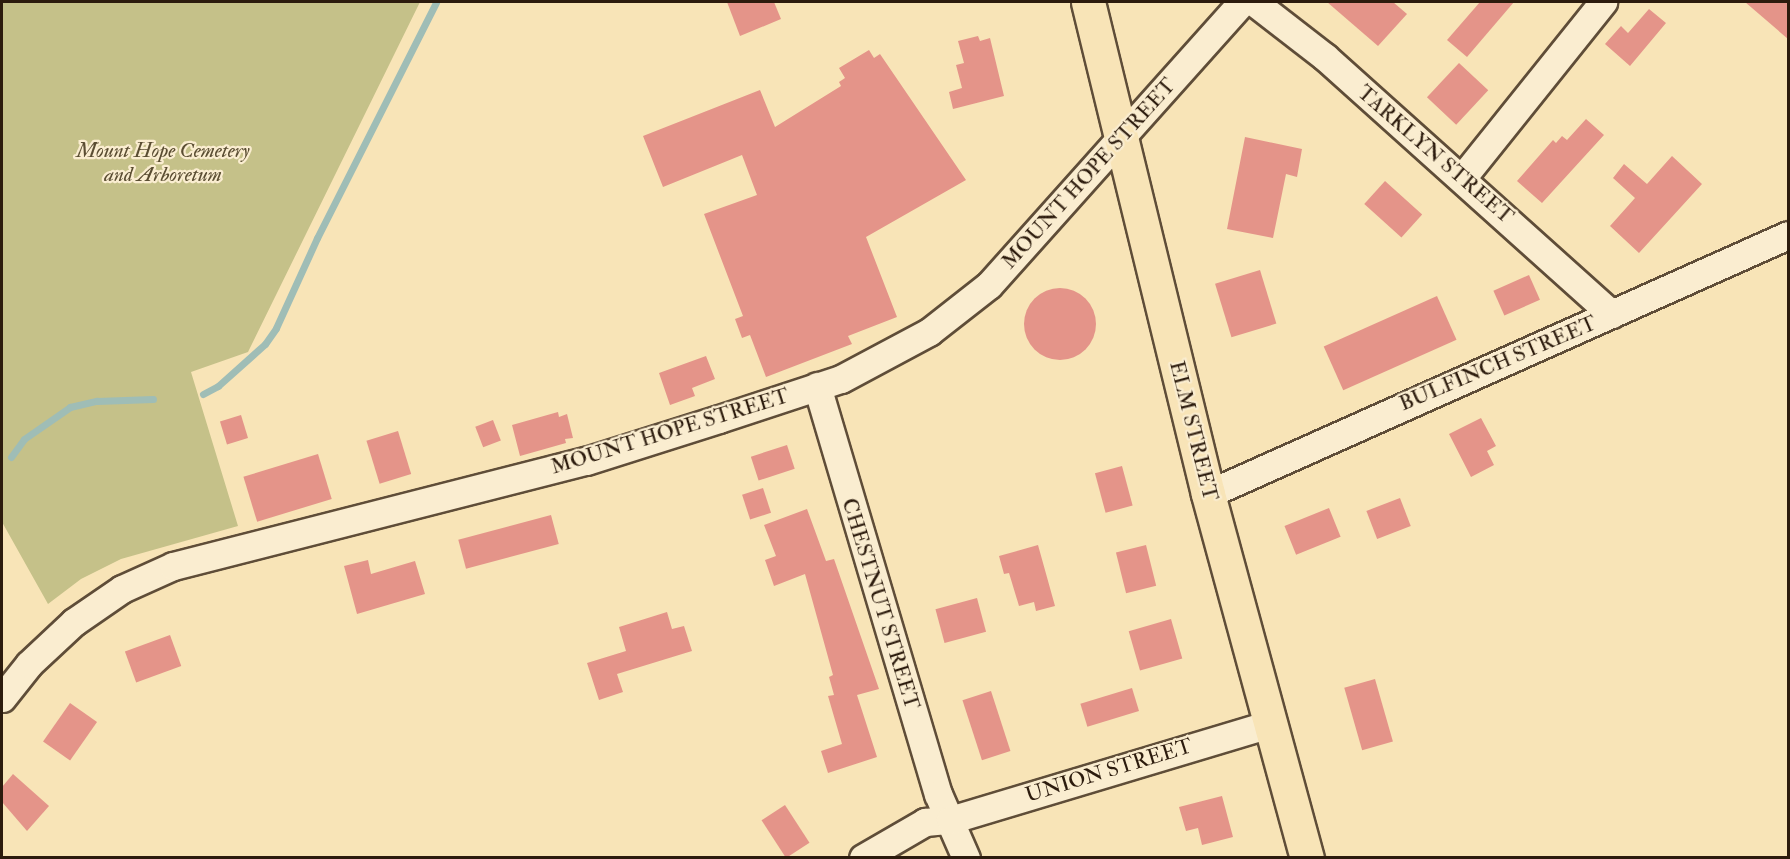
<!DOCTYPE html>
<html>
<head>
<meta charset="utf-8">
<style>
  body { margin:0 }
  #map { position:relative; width:1790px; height:859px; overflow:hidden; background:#f8e4b7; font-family:"IM FELL Double Pica",serif }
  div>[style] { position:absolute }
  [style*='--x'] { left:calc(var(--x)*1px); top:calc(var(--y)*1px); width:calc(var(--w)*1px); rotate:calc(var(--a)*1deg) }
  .green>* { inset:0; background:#c5c189 }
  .stream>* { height:7px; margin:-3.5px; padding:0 3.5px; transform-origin:3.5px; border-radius:3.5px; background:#9fbdb6 }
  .building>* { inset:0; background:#e49489; transform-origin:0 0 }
  .round { border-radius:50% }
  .roads { filter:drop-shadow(2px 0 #5f4d38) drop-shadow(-2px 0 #5f4d38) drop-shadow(0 2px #5f4d38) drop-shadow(0 -2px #5f4d38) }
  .minor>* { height:27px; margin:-13.5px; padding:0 13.5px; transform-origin:13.5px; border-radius:13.5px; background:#faedd0 }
  .major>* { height:33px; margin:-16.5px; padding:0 16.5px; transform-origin:16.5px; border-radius:16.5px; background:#f8e4b7 }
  span { translate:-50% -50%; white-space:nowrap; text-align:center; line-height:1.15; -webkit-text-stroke:4.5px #faedd0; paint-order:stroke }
  .park-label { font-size:21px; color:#5a4d32; font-style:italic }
  .street-label { font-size:21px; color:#2c1b0d }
  .frame { position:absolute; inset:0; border:3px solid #2c1b0d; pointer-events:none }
</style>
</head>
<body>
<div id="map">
  <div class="green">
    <div style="clip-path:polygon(2px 2px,420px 2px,248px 352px,191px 372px,238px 526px,121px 559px,81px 579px,48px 604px,2px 522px)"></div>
  </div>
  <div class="stream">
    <div style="--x:203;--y:394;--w:17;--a:-28"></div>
    <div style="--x:218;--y:386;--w:63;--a:-41.8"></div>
    <div style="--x:265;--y:344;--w:19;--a:-55"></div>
    <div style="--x:276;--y:328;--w:99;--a:-65.5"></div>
    <div style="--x:317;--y:238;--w:264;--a:-63.2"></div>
    <div style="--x:11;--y:457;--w:22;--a:-54"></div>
    <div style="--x:24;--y:439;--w:56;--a:-34.8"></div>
    <div style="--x:70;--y:407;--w:28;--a:-13"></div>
    <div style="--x:97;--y:401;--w:56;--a:-2"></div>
  </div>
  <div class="building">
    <div style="clip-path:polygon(727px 2px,774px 2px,781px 19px,740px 36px)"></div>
    <div style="clip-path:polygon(1327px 2px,1393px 2px,1407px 14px,1378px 46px)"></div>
    <div style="clip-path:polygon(1480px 2px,1514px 2px,1467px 57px,1447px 40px)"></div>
    <div style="clip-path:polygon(1745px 2px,1788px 2px,1788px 39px)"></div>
    <div style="clip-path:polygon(1649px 9px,1666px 23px,1630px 66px,1605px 44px,1621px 26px,1628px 33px)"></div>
    <div style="clip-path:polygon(978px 36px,980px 41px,990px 38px,1004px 96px,953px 109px,949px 92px,962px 88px,956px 65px,964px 63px,958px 41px)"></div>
    <div style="clip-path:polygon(869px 50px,874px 58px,880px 54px,966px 180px,866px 237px,897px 317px,848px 336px,852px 344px,766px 377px,750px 335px,742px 338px,735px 319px,743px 316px,704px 214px,757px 195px,742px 155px,663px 187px,643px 136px,760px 90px,775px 127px,841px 86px,839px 82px,845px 78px,839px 68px)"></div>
    <div style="left:1459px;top:63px;width:40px;height:47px;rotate:43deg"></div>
    <div style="clip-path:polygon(1586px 119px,1604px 135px,1542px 203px,1517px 181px,1553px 140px,1556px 143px,1562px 136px,1567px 140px)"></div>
    <div style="clip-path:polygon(1245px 137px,1302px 149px,1297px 177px,1286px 174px,1273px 238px,1227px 229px)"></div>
    <div style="clip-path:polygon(1672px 156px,1702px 184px,1639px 253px,1610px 226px,1635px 198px,1613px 178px,1624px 164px,1647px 184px)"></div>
    <div style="left:1385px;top:181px;width:50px;height:31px;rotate:42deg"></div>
    <div style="left:1260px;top:270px;width:56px;height:47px;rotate:73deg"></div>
    <div style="left:1529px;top:275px;width:27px;height:39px;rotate:66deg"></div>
    <div class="round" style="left:1024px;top:288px;width:72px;height:72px"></div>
    <div style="left:1437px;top:296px;width:48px;height:124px;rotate:66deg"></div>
    <div style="clip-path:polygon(706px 356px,715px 379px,692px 388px,695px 396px,670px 405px,659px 373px)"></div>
    <div style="clip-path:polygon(558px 412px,559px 417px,567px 414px,573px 438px,565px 439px,566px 443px,520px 456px,512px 425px)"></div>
    <div style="left:241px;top:415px;width:24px;height:22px;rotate:73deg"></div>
    <div style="clip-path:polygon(1481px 418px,1496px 446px,1487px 451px,1494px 465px,1471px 477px,1449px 434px)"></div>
    <div style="left:493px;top:420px;width:22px;height:19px;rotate:69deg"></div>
    <div style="left:398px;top:431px;width:45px;height:33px;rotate:73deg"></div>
    <div style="left:787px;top:445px;width:25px;height:38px;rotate:72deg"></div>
    <div style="left:318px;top:454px;width:47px;height:78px;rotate:73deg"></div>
    <div style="left:1122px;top:466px;width:41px;height:28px;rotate:75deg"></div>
    <div style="left:763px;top:488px;width:26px;height:22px;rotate:72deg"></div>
    <div style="left:1400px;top:498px;width:30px;height:36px;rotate:69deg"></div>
    <div style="left:1329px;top:508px;width:31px;height:48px;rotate:68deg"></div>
    <div style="clip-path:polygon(807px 509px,826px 561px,834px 559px,879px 689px,857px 695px,877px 757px,828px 773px,821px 751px,842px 744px,828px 696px,834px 695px,829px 677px,833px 675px,805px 574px,774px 586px,765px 560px,776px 556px,764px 525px)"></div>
    <div style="left:551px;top:515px;width:30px;height:96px;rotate:75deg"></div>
    <div style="clip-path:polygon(1038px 545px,1055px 606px,1036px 611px,1034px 602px,1019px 606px,1009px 573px,1004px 574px,999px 556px)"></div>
    <div style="left:1146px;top:545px;width:42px;height:31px;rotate:76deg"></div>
    <div style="clip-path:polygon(368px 560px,371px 574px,415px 561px,425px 594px,357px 614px,344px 566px)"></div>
    <div style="left:977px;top:598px;width:35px;height:43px;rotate:75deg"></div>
    <div style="clip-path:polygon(667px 612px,672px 629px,684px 626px,692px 651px,617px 674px,623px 692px,599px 700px,587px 663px,626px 651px,619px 627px)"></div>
    <div style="left:1171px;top:619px;width:41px;height:44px;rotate:74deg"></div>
    <div style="left:170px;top:635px;width:33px;height:48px;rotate:70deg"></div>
    <div style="left:1375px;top:679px;width:65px;height:32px;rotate:74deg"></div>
    <div style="left:1132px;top:688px;width:24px;height:54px;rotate:73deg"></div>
    <div style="left:991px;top:691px;width:63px;height:30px;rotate:72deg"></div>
    <div style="left:70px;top:703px;width:33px;height:47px;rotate:35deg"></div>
    <div style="clip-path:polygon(13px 774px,49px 806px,27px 831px,2px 802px,2px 787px)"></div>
    <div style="clip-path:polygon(1222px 796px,1233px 837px,1202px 845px,1198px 828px,1186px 831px,1179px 807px)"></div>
    <div style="left:785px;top:805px;width:45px;height:28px;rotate:57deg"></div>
  </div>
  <div class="roads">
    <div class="minor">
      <div style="--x:1254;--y:2;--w:90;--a:37.8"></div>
      <div style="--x:1325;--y:57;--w:385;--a:41.9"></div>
      <div style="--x:1462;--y:178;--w:226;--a:-51.3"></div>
      <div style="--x:817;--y:386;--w:426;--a:73.5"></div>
      <div style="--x:938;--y:794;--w:70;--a:66.4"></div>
      <div style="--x:1208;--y:494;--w:635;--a:-24.06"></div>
      <div style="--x:2;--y:698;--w:43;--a:-51.5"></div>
      <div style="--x:29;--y:664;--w:62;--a:-43"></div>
      <div style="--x:74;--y:622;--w:58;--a:-34.5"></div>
      <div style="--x:122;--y:589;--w:56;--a:-24.3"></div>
      <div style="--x:173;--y:566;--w:426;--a:-14.3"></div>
      <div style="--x:586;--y:461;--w:139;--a:-17.5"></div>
      <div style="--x:719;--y:419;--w:128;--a:-18.2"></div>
      <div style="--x:841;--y:379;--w:100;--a:-28.1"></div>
      <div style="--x:929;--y:332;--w:76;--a:-38.1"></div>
      <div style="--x:989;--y:285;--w:380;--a:-48.2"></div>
      <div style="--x:863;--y:858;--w:72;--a:-30.1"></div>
      <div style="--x:925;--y:822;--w:25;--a:-5"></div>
      <div style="--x:950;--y:820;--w:333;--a:-16.7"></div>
    </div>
    <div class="major">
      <div style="--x:1088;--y:2;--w:506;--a:76.29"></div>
      <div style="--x:1208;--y:494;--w:377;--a:74.8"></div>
    </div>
  </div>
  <div class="park-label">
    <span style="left:163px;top:163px">Mount Hope Cemetery<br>and Arboretum</span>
  </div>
  <div class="street-label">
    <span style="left:1435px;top:155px;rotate:41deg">TARKLYN STREET</span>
    <span style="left:1089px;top:174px;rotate:-48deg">MOUNT HOPE STREET</span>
    <span style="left:1498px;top:364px;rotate:-23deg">BULFINCH STREET</span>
    <span style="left:1193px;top:431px;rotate:76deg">ELM STREET</span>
    <span style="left:670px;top:432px;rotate:-17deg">MOUNT HOPE STREET</span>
    <span style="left:880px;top:604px;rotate:73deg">CHESTNUT STREET</span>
    <span style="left:1109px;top:771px;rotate:-17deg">UNION STREET</span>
  </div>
  <div class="frame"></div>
</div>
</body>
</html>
